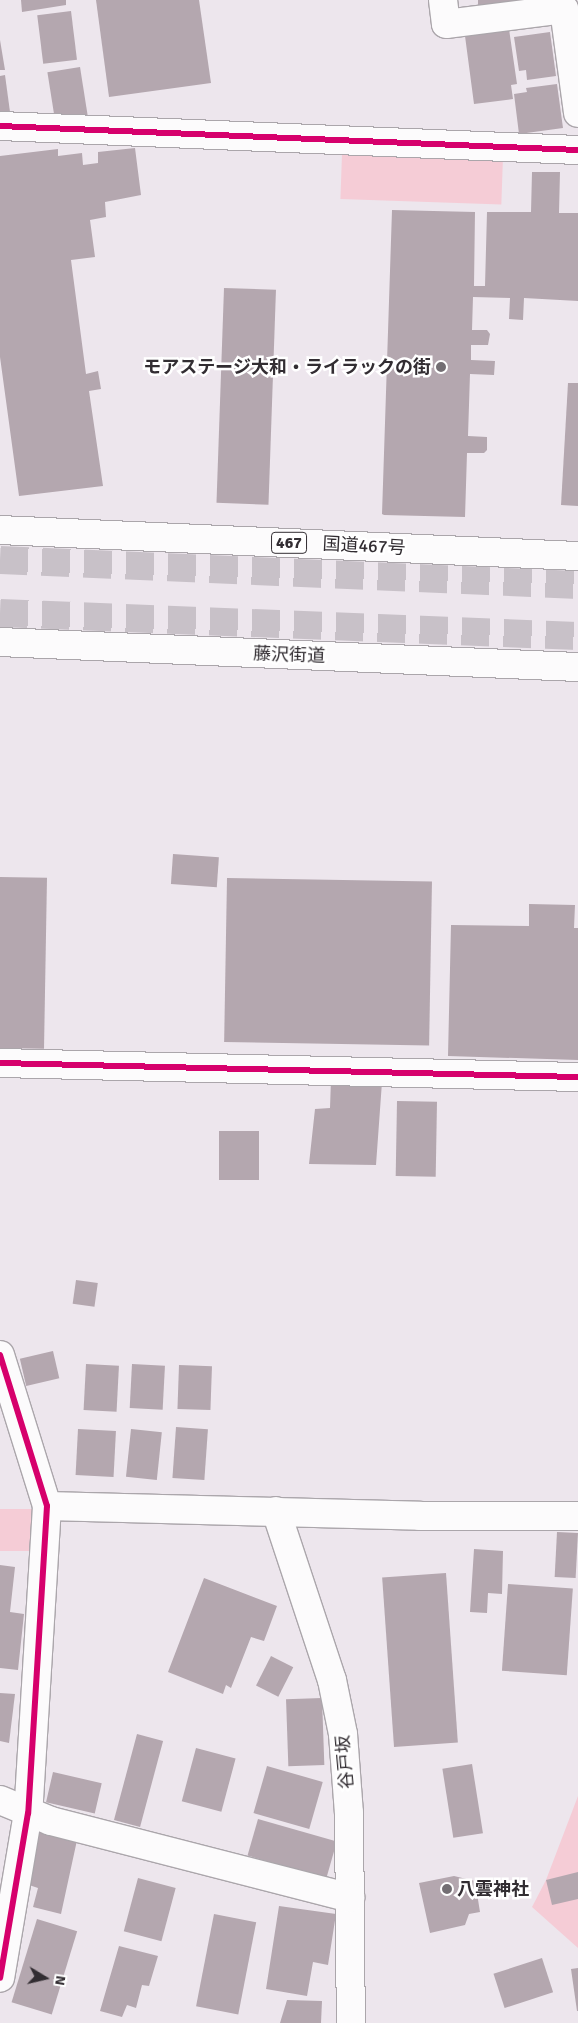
<!DOCTYPE html>
<html>
<head>
<meta charset="utf-8">
<style>
  body { margin:0 }
  #map { position:relative; width:578px; height:2023px; overflow:hidden; background:#ede6ed; font-family:Signika,"Noto Sans JP",sans-serif }
  div>[style] { position:absolute }
  [style*='--x'] { left:calc(var(--x)*1px); top:calc(var(--y)*1px); width:calc(var(--w)*1px); rotate:calc(var(--a)*1deg) }
  .green>* { inset:0; background:#f5ccd6; transform-origin:0 0 }
  .building>* { inset:0; background:#b4a7af; transform-origin:0 0 }
  .highway-tunnel>* { height:28px; margin-top:-14px; transform-origin:0; background:repeating-linear-gradient(90deg,#c8c1c8 0 28px,transparent 0 42px) }
  .roads { filter:drop-shadow(1px 0 #aba6ab) drop-shadow(-1px 0 #aba6ab) drop-shadow(0 1px #aba6ab) drop-shadow(0 -1px #aba6ab) }
  .minor>* { height:28px; margin:-14px; padding:0 14px; transform-origin:14px; border-radius:14px; background:#fcfbfc }
  .highway>* { height:28px; margin:-14px; padding:0 14px; transform-origin:14px; border-radius:14px; background:#fcfbfc }
  .cycleway>* { height:6px; margin:-3px; padding:0 3px; transform-origin:3px; border-radius:3px; background:#d6006c }
  .dots>* { width:14px; height:14px; translate:-50% -50%; box-sizing:border-box; border:2px solid #fff; border-radius:50% }
  span { translate:-50% -50%; white-space:nowrap; text-align:center; line-height:1.15; -webkit-text-stroke:5px #fff; paint-order:stroke }
  .shield-label span { padding:1px 4px; background:#fff; border:1px solid; border-radius:4px; -webkit-text-stroke-width:0 }
  .shield-label { font-size:16px; color:#322d32; font-weight:700 }
  .poi-label { font-size:18px; color:#322d32; font-weight:700 }
  .right { translate:-100% -50%; text-align:right }
  .left { translate:0 -50%; text-align:left }
  .street-label { font-size:18px; color:#322d32 }
  .north { position:absolute; left:20px; top:1953px; width:50px; height:50px; -webkit-text-stroke:4px #fff; paint-order:stroke; rotate:99deg; font-size:14px; font-weight:700; line-height:20px; text-align:center; color:#322d32 }
  .north::after { content:''; display:block; margin:auto; width:18px; height:22px; background:#322d32; clip-path:polygon(50% 0,100% 100%,50% 72%,0 100%) }
</style>
</head>
<body>
<div id="map">
  <div class="green">
    <div style="left:342px;top:154px;width:161px;height:45px;rotate:2deg"></div>
    <div style="left:0;top:1509px;width:33px;height:42px"></div>
    <div style="clip-path:polygon(578px 1796px,578px 1948px,532px 1907px,546px 1880px)"></div>
  </div>
  <div class="building">
    <div style="clip-path:polygon(21px 0,66px 0,66px 5px,22px 12px)"></div>
    <div style="clip-path:polygon(96px 0,199px 0,211px 83px,109px 97px)"></div>
    <div style="clip-path:polygon(478px 0,516px 0,517px 6px,487px 11px,486px 4px,478px 5px)"></div>
    <div style="left:71px;top:11px;width:49px;height:34px;rotate:83deg"></div>
    <div style="clip-path:polygon(509px 29px,517px 84px,511px 85px,513px 99px,474px 104px,465px 36px)"></div>
    <div style="clip-path:polygon(550px 32px,556px 76px,527px 80px,526px 70px,519px 71px,514px 37px)"></div>
    <div style="clip-path:polygon(0 40px,5px 70px,0 70px)"></div>
    <div style="left:80px;top:67px;width:49px;height:33px;rotate:81deg"></div>
    <div style="clip-path:polygon(5px 75px,10px 112px,0 114px,0 76px)"></div>
    <div style="clip-path:polygon(557px 84px,563px 128px,519px 134px,514px 94px,527px 92px,526px 88px)"></div>
    <div style="clip-path:polygon(135px 148px,141px 195px,105px 202px,106px 217px,90px 220px,95px 257px,71px 260px,86px 374px,98px 371px,101px 389px,89px 391px,103px 486px,19px 496px,0 357px,0 156px,58px 149px,58px 156px,82px 153px,83px 165px,98px 163px,98px 152px)"></div>
    <div style="clip-path:polygon(532px 172px,560px 172px,559px 213px,578px 213px,578px 301px,524px 298px,523px 320px,509px 319px,510px 298px,473px 297px,472px 330px,487px 330px,490px 334px,488px 345px,471px 345px,471px 360px,495px 361px,494px 375px,470px 374px,468px 436px,487px 437px,487px 450px,484px 453px,467px 453px,465px 517px,384px 515px,382px 514px,392px 210px,475px 212px,474px 286px,485px 286px,487px 212px,531px 212px)"></div>
    <div style="left:224px;top:288px;width:52px;height:215px;rotate:2deg"></div>
    <div style="clip-path:polygon(568px 383px,578px 383px,578px 506px,561px 505px)"></div>
    <div style="left:173px;top:854px;width:46px;height:30px;rotate:4deg"></div>
    <div style="left:0;top:877px;width:47px;height:171px;rotate:1deg"></div>
    <div style="left:227px;top:878px;width:205px;height:164px;rotate:1deg"></div>
    <div style="clip-path:polygon(529px 904px,575px 905px,574px 928px,578px 928px,578px 1060px,448px 1056px,451px 925px,529px 926px)"></div>
    <div style="clip-path:polygon(331px 1079px,382px 1082px,376px 1165px,309px 1164px,315px 1109px,330px 1108px)"></div>
    <div style="left:397px;top:1101px;width:40px;height:75px;rotate:1deg"></div>
    <div style="left:219px;top:1131px;width:40px;height:49px"></div>
    <div style="left:76px;top:1280px;width:22px;height:24px;rotate:8deg"></div>
    <div style="left:53px;top:1351px;width:28px;height:34px;rotate:77deg"></div>
    <div style="left:86px;top:1364px;width:33px;height:46px;rotate:3deg"></div>
    <div style="left:132px;top:1364px;width:33px;height:44px;rotate:3deg"></div>
    <div style="left:179px;top:1365px;width:33px;height:44px;rotate:2deg"></div>
    <div style="left:176px;top:1427px;width:32px;height:51px;rotate:4deg"></div>
    <div style="left:78px;top:1429px;width:38px;height:46px;rotate:3deg"></div>
    <div style="left:131px;top:1429px;width:31px;height:48px;rotate:6deg"></div>
    <div style="left:557px;top:1532px;width:21px;height:45px;rotate:3deg"></div>
    <div style="clip-path:polygon(474px 1549px,503px 1551px,502px 1594px,488px 1593px,487px 1613px,470px 1612px)"></div>
    <div style="clip-path:polygon(0 1565px,15px 1567px,10px 1612px,24px 1614px,18px 1670px,0 1668px)"></div>
    <div style="left:446px;top:1573px;width:170px;height:64px;rotate:86deg"></div>
    <div style="clip-path:polygon(204px 1578px,277px 1606px,264px 1641px,251px 1637px,231px 1688px,226px 1685px,223px 1694px,168px 1672px)"></div>
    <div style="left:508px;top:1584px;width:65px;height:87px;rotate:4deg"></div>
    <div style="left:271px;top:1656px;width:25px;height:33px;rotate:27deg"></div>
    <div style="clip-path:polygon(0 1693px,15px 1694px,9px 1743px,0 1741px)"></div>
    <div style="left:322px;top:1698px;width:67px;height:36px;rotate:88deg"></div>
    <div style="left:137px;top:1734px;width:27px;height:89px;rotate:15deg"></div>
    <div style="left:196px;top:1748px;width:41px;height:55px;rotate:15deg"></div>
    <div style="left:472px;top:1764px;width:70px;height:30px;rotate:81deg"></div>
    <div style="left:267px;top:1766px;width:58px;height:49px;rotate:16deg"></div>
    <div style="left:53px;top:1772px;width:50px;height:31px;rotate:13deg"></div>
    <div style="left:258px;top:1819px;width:82px;height:38px;rotate:16deg"></div>
    <div style="clip-path:polygon(40px 1821px,79px 1831px,61px 1914px,33px 1907px,38px 1888px,26px 1884px)"></div>
    <div style="clip-path:polygon(578px 1872px,578px 1899px,552px 1905px,546px 1880px)"></div>
    <div style="clip-path:polygon(454px 1876px,475px 1881px,480px 1912px,469px 1914px,465px 1925px,430px 1933px,419px 1883px)"></div>
    <div style="left:138px;top:1878px;width:39px;height:55px;rotate:15deg"></div>
    <div style="clip-path:polygon(279px 1906px,336px 1914px,328px 1965px,313px 1962px,307px 1996px,266px 1989px)"></div>
    <div style="left:214px;top:1914px;width:43px;height:94px;rotate:11deg"></div>
    <div style="left:37px;top:1919px;width:42px;height:87px;rotate:17deg"></div>
    <div style="clip-path:polygon(119px 1946px,158px 1956px,149px 1986px,142px 1985px,136px 2008px,127px 2005px,122px 2017px,100px 2011px)"></div>
    <div style="left:542px;top:1958px;width:36px;height:51px;rotate:72deg"></div>
    <div style="clip-path:polygon(578px 1968px,578px 2011px,577px 2011px,571px 1969px)"></div>
    <div style="clip-path:polygon(287px 2000px,322px 2001px,321px 2023px,280px 2023px)"></div>
  </div>
  <div class="highway-tunnel">
    <div style="--x:0;--y:560;--w:579;--a:2.48"></div>
    <div style="--x:0;--y:613;--w:578;--a:2.28"></div>
  </div>
  <div class="roads">
    <div class="minor">
      <div style="--x:443;--y:0;--w:24;--a:83"></div>
      <div style="--x:446;--y:24;--w:119;--a:-7.2"></div>
      <div style="--x:564;--y:9;--w:105;--a:82.3"></div>
      <div style="--x:0;--y:126;--w:578;--a:2.38"></div>
      <div style="--x:0;--y:1063;--w:578;--a:1.39"></div>
      <div style="--x:0;--y:1355;--w:158;--a:72.7"></div>
      <div style="--x:47;--y:1506;--w:308;--a:93.5"></div>
      <div style="--x:28;--y:1813;--w:167;--a:99.6"></div>
      <div style="--x:47;--y:1506;--w:373;--a:1.5"></div>
      <div style="--x:420;--y:1516;--w:158;--a:0"></div>
      <div style="--x:276;--y:1511;--w:178;--a:71.7"></div>
      <div style="--x:332;--y:1680;--w:55;--a:78.5"></div>
      <div style="--x:343;--y:1734;--w:79;--a:85.7"></div>
      <div style="--x:349;--y:1813;--w:210;--a:89.5"></div>
      <div style="--x:0;--y:1800;--w:55;--a:22.4"></div>
      <div style="--x:51;--y:1821;--w:309;--a:14.4"></div>
    </div>
    <div class="highway">
      <div style="--x:0;--y:530;--w:579;--a:2.58"></div>
      <div style="--x:0;--y:642;--w:579;--a:2.48"></div>
    </div>
  </div>
  <div class="cycleway">
    <div style="--x:0;--y:126;--w:578;--a:2.38"></div>
    <div style="--x:0;--y:1063;--w:578;--a:1.39"></div>
    <div style="--x:0;--y:1355;--w:158;--a:72.7"></div>
    <div style="--x:47;--y:1506;--w:308;--a:93.5"></div>
    <div style="--x:28;--y:1813;--w:167;--a:99.6"></div>
  </div>
  <div class="dots">
    <div style="left:441px;top:367px;background:#736e73"></div>
    <div style="left:447px;top:1889px;background:#736e73"></div>
  </div>
  <div class="shield-label">
    <span style="left:289px;top:543px">467</span>
  </div>
  <div class="poi-label">
    <span class="right" style="left:431px;top:367px">モアステージ大和・ライラックの街</span>
    <span class="left" style="left:457px;top:1889px">八雲神社</span>
  </div>
  <div class="street-label">
    <span style="left:364px;top:546px;rotate:3deg">国道467号</span>
    <span style="left:289px;top:655px;rotate:2deg">藤沢街道</span>
    <span style="left:345px;top:1762px;rotate:-95deg">谷戸坂</span>
  </div>
  <div class="north">N</div>
</div>
</body>
</html>
